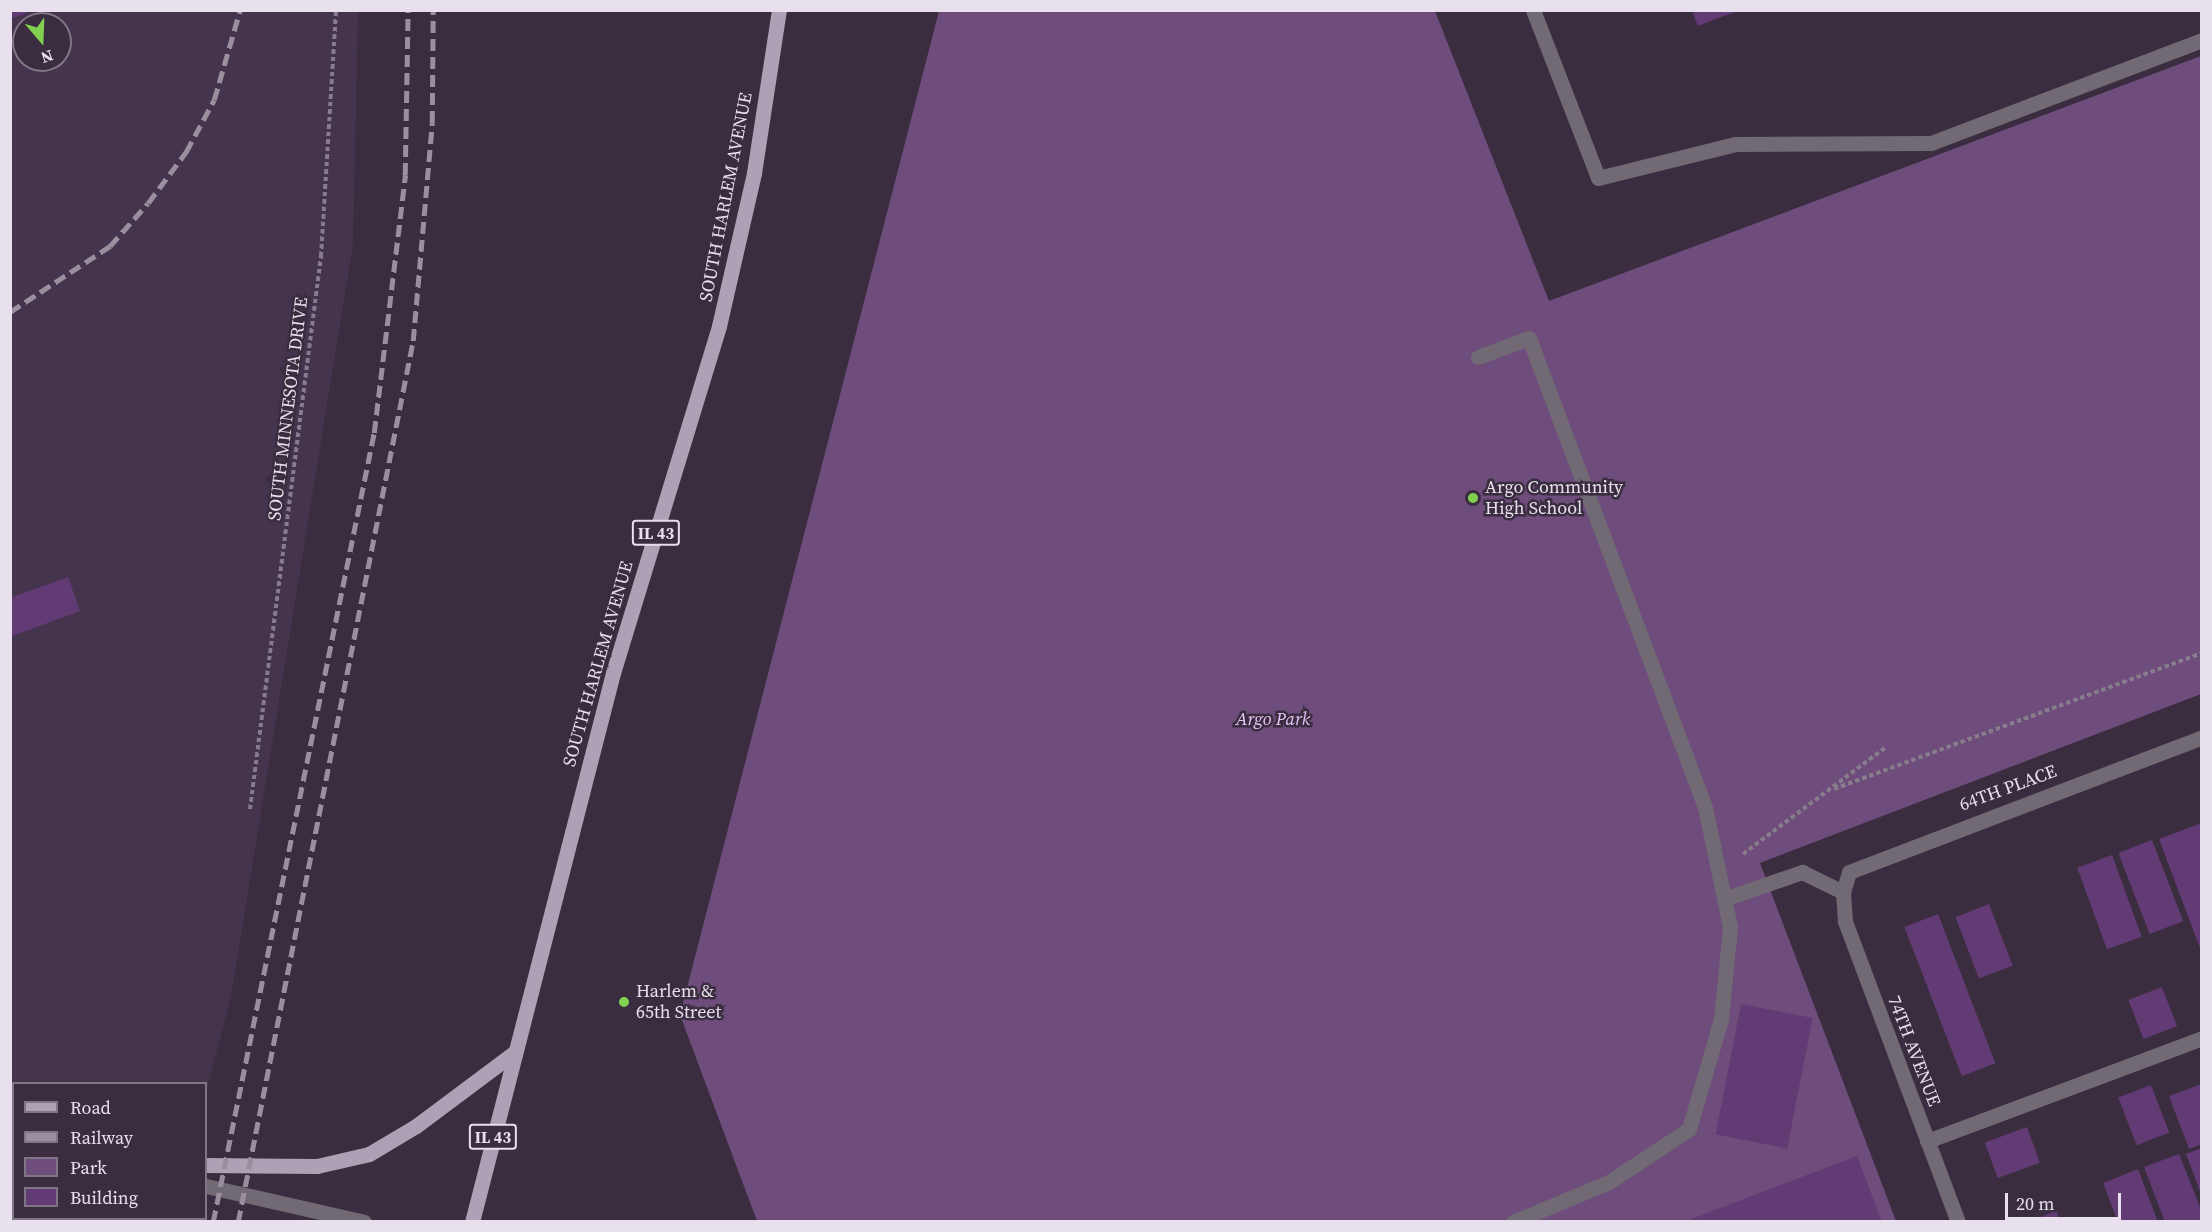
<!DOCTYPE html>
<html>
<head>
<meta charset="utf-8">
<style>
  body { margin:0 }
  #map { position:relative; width:2212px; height:1232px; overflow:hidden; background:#3a2d40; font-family:"Source Serif 4",serif }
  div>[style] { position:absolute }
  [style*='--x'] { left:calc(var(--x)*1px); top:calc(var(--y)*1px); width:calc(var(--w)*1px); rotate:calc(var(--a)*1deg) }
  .built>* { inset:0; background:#45344d }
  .green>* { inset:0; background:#6e4d7c }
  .building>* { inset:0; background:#633b74; transform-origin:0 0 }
  .path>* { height:4px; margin-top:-2px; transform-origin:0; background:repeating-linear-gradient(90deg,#877c8c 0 4.5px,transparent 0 7.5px) }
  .service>* { height:15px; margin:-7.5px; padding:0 7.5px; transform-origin:7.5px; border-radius:7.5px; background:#716a74 }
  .minor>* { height:15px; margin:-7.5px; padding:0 7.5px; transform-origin:7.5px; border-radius:7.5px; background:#716a74 }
  .tertiary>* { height:15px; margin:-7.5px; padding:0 7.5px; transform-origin:7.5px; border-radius:7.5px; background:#716a74 }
  .primary>* { height:15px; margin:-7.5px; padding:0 7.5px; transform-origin:7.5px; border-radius:7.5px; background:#aea1b5 }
  .rail>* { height:4.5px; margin-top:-2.25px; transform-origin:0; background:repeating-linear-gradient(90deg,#9a8f9e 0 12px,transparent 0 18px) }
  .dots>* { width:16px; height:16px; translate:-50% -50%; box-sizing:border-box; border:3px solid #3a2d40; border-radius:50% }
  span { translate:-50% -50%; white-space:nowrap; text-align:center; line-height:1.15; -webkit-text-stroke:5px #3a2d40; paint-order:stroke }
  .shield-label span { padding:2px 4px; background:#3a2d40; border:2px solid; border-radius:4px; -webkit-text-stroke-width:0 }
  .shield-label { font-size:16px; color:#e8e0ec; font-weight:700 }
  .street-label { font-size:18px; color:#e8e0ec }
  .poi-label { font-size:18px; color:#e8e0ec }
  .left { translate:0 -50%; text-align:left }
  .park-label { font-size:18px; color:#e6c3f6; font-style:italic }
  .frame { position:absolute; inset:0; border:12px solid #e8e0ec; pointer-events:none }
  .legend { position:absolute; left:12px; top:1082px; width:195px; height:138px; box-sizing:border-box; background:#3a2d40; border:2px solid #807585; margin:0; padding:8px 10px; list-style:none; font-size:18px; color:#e8e0ec }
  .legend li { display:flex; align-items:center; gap:12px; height:30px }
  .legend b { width:30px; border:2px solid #807585 }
  .north { position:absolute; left:12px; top:12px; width:60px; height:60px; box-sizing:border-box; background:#3a2d40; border:2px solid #807585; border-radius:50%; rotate:161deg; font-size:16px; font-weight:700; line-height:24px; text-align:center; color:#e8e0ec }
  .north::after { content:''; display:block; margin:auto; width:21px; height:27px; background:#82d04f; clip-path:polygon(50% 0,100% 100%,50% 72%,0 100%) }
  .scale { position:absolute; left:2005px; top:1193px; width:116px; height:27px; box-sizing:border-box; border:3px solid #e8e0ec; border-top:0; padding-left:8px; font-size:18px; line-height:21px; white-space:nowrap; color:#e8e0ec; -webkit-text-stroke:4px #3a2d40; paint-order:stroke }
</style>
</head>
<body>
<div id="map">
  <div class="built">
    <div style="clip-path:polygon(evenodd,10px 11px,358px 11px,353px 244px,231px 997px,206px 1091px,206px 1084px,14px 1084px,14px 1218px,172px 1221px,11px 1221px,10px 11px,24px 24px,60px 24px,60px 60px,24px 60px,24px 24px)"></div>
  </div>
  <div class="green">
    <div style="clip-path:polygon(939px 11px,1435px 11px,1549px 301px,2201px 56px,2201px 694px,1760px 863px,1896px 1221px,757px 1221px,680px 1015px)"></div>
  </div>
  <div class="building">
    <div style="clip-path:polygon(10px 10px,32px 10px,32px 11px,10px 19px)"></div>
    <div style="clip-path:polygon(1692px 10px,1737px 10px,1737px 11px,1698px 26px)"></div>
    <div style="clip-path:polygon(68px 577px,80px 611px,10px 637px,10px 598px)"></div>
    <div style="clip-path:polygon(2202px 823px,2202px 951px,2201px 951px,2159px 839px)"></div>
    <div style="left:2152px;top:840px;width:87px;height:36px;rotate:69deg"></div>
    <div style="left:2112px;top:855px;width:87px;height:37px;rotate:70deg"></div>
    <div style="left:1989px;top:904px;width:66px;height:36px;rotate:69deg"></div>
    <div style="left:1938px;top:914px;width:160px;height:36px;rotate:69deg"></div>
    <div style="left:2162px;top:987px;width:42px;height:36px;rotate:69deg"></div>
    <div style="left:1741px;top:1004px;width:73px;height:133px;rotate:11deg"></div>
    <div style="clip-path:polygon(2202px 1084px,2202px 1144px,2189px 1149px,2169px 1096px)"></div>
    <div style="left:2151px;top:1085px;width:51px;height:35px;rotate:69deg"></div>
    <div style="left:2027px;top:1127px;width:38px;height:45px;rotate:70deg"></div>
    <div style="clip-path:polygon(2202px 1148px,2202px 1194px,2201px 1194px,2186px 1154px)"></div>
    <div style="clip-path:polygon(2179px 1154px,2202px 1212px,2202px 1222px,2165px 1222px,2144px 1167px)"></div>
    <div style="clip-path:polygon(1857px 1156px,1882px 1222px,1686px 1222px,1686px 1221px)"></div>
    <div style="clip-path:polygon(2138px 1169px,2158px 1222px,2118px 1222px,2103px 1183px)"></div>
    <div style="clip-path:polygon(2056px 1211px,2061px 1222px,2029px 1222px,2029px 1221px)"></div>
  </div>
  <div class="path">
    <div style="--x:1834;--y:789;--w:392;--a:-20.3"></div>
    <div style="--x:250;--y:809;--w:558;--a:-82.68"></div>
    <div style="--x:321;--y:256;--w:246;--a:-86.5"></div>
    <div style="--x:1743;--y:854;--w:179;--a:-36.8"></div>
  </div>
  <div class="service">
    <div style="--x:1533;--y:10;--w:180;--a:68.8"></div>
    <div style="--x:1598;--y:178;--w:141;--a:-13.9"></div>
    <div style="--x:1735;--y:144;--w:196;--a:-0.3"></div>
    <div style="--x:1931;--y:143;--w:290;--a:-20.8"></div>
    <div style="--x:1478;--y:357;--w:54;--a:-20.4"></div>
    <div style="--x:1529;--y:338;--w:501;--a:69.43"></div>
    <div style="--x:1705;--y:807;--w:123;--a:78.2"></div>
    <div style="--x:1730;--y:927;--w:92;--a:95.6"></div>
    <div style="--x:1721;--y:1019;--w:115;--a:106.2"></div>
    <div style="--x:1689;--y:1129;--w:96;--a:146.5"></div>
    <div style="--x:1609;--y:1182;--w:104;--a:157.4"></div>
    <div style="--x:1724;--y:899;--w:83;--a:-19.1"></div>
    <div style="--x:1802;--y:872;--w:46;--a:26"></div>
    <div style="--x:1927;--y:1141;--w:294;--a:-20.5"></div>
  </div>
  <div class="minor">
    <div style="--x:1958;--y:1222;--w:322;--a:-110.6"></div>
    <div style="--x:1845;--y:921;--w:29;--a:-94"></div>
    <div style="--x:1843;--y:892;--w:21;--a:-73"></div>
    <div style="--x:1849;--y:872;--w:378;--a:-20.9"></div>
  </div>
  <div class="tertiary">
    <div style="--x:10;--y:1130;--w:4;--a:14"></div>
    <div style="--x:206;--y:1186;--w:162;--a:12.8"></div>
    <div style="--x:10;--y:1201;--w:4;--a:0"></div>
    <div style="--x:77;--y:1218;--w:12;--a:20"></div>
  </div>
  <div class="primary">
    <div style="--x:206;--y:1165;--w:111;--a:0.5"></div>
    <div style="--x:317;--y:1166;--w:53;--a:-13"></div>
    <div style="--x:369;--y:1154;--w:55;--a:-30.8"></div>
    <div style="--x:416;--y:1126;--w:124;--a:-36.8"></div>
    <div style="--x:472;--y:1222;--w:567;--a:-75.6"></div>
    <div style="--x:613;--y:673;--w:363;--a:-73"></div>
    <div style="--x:719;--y:326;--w:157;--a:-77.1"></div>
    <div style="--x:754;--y:173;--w:165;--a:-81.3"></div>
  </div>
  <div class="rail">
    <div style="--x:10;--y:312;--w:120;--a:-33.4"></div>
    <div style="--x:110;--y:246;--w:57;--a:-48.5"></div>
    <div style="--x:148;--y:203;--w:64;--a:-53.3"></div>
    <div style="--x:186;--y:152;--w:59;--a:-61.7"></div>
    <div style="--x:214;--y:100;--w:94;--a:-73.9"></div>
    <div style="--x:213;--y:1222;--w:805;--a:-78.47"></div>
    <div style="--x:374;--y:433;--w:260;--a:-83.1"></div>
    <div style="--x:405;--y:175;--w:165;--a:-89"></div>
    <div style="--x:238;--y:1222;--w:898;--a:-78.77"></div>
    <div style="--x:413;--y:341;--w:219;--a:-85"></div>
    <div style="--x:432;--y:123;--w:113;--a:-89.5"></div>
  </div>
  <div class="dots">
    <div style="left:1473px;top:498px;background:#82d04f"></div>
    <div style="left:624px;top:1002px;background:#82d04f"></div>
  </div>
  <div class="shield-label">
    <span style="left:656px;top:533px">IL 43</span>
    <span style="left:493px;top:1137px">IL 43</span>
  </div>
  <div class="street-label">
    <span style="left:726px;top:197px;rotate:-79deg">SOUTH HARLEM AVENUE</span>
    <span style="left:288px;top:409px;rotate:-83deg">SOUTH MINNESOTA DRIVE</span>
    <span style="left:598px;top:664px;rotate:-74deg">SOUTH HARLEM AVENUE</span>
    <span style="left:2008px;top:788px;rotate:-20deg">64TH PLACE</span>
    <span style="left:1914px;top:1051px;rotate:69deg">74TH AVENUE</span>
  </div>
  <div class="poi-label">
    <span class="left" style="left:1485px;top:498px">Argo Community<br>High School</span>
    <span class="left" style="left:636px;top:1002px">Harlem &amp;<br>65th Street</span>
  </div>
  <div class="park-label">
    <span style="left:1273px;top:719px">Argo Park</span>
  </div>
  <div class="frame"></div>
  <ul class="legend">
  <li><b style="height:8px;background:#aea1b5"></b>Road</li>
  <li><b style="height:8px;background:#9a8f9e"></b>Railway</li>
  <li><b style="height:16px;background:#6e4d7c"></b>Park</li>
  <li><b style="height:16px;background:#633b74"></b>Building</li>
  </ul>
  <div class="north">N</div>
  <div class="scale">20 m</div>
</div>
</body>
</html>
